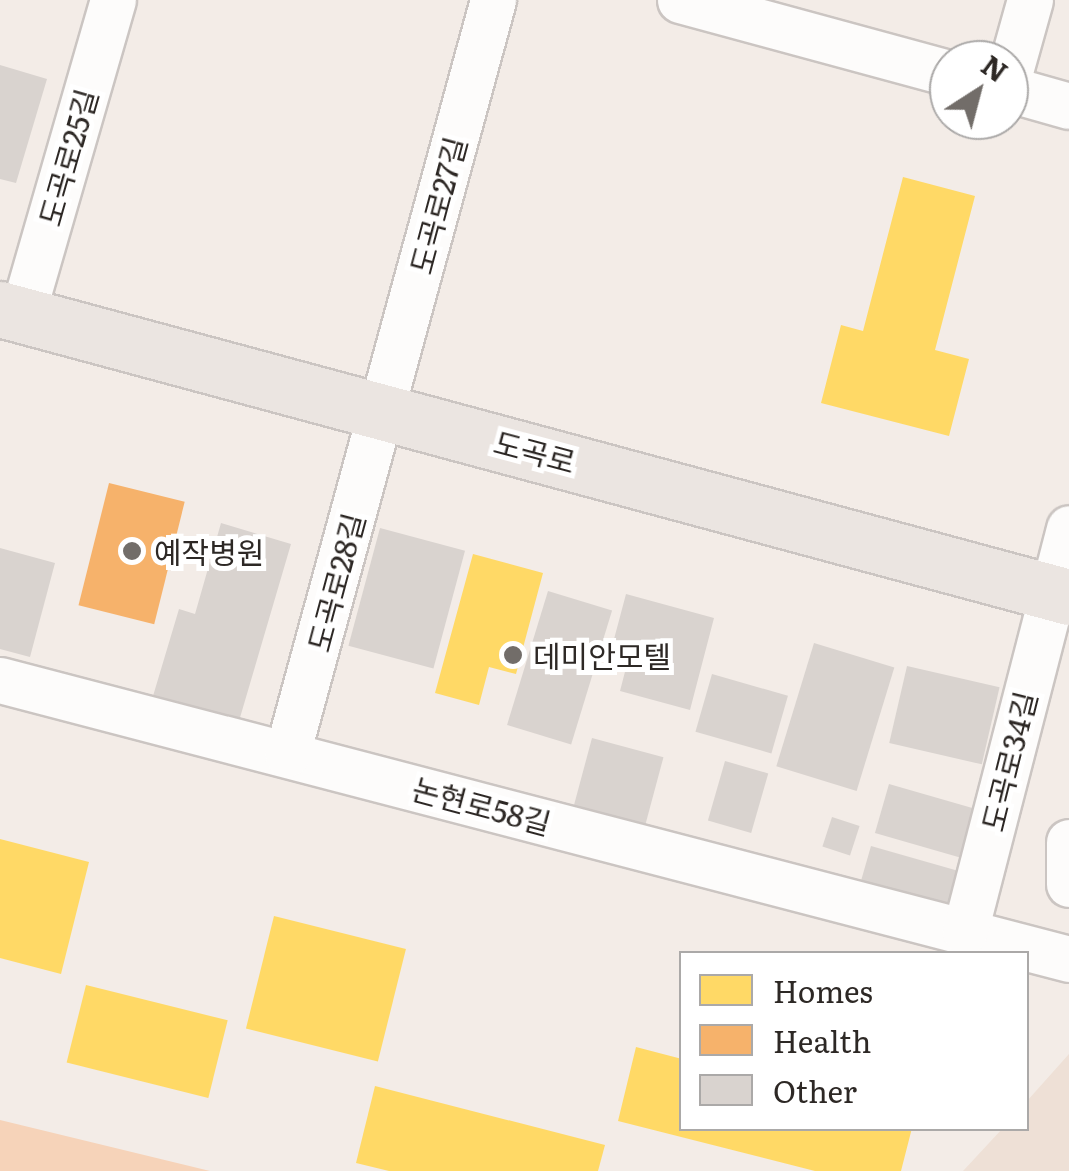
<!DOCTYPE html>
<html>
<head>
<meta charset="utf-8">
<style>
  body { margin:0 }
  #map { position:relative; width:1069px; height:1171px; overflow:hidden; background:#f3ece7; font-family:Literata,"Noto Sans KR",serif }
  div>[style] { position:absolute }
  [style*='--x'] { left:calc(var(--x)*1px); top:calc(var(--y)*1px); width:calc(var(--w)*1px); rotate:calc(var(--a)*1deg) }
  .built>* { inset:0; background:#eee0d6 }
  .green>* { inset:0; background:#f6d3b9 }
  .homes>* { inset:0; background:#ffd966; transform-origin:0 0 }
  .health>* { inset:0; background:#f6b26b; transform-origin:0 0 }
  .building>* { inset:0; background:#d9d3cf; transform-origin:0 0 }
  .roads { filter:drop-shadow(2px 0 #cbc5c2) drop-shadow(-2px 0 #cbc5c2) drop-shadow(0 2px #cbc5c2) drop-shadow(0 -2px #cbc5c2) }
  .minor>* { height:45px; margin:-22.5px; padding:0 22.5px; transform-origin:22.5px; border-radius:22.5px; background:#fdfcfb }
  .major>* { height:55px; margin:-27.5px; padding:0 27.5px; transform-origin:27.5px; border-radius:27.5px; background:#ebe5e1 }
  .dots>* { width:28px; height:28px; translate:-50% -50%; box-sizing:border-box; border:5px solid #fff; border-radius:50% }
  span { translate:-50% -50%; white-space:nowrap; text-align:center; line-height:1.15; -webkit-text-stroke:10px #fff; paint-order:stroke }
  .street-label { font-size:30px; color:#2d2825 }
  .poi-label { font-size:30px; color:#2d2825 }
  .left { translate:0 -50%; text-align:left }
  .legend { position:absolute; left:679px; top:951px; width:350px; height:180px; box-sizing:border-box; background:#fff; border:2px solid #aba9a8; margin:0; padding:12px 18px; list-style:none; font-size:30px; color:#2d2825 }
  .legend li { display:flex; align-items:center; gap:20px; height:50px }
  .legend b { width:50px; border:2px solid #aba9a8 }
  .north { position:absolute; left:929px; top:40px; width:100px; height:100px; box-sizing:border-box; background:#fff; border:2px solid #aba9a8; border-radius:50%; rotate:36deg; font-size:28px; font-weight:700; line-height:40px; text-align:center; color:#2d2825 }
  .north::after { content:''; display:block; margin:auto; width:35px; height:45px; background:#726d69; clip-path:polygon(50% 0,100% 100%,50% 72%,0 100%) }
</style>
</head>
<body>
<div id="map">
  <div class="built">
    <div style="clip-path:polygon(1069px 1054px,1069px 1171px,963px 1171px,1002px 1129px,1026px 1128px,1027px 1101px)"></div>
  </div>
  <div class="green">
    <div style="clip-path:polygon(0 1120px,210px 1171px,0 1171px)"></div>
  </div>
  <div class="homes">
    <div style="clip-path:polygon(903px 177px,975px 196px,935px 350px,969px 359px,949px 436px,821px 403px,841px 325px,863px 331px)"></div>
    <div style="clip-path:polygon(473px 554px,543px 573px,516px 674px,489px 667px,479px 705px,435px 693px)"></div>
    <div style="clip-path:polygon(0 839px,89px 862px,61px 974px,0 958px)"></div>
    <div style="left:274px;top:916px;width:136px;height:116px;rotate:14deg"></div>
    <div style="left:86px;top:985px;width:146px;height:80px;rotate:14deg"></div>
    <div style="clip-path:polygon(636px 1047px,682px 1059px,682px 1128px,912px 1128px,901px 1171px,815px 1171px,618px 1121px)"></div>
    <div style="clip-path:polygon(375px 1086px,605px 1145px,598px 1171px,389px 1171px,356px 1163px)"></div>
  </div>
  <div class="health">
    <div style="left:109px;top:483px;width:78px;height:126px;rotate:14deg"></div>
  </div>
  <div class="building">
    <div style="clip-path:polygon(0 65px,47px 79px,16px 183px,0 179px)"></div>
    <div style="clip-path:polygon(221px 523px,291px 544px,239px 721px,153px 696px,179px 609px,195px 614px)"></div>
    <div style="left:380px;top:528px;width:88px;height:122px;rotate:15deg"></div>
    <div style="clip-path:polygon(0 548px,55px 563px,30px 657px,0 649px)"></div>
    <div style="left:548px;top:591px;width:67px;height:140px;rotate:17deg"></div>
    <div style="clip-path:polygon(626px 594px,714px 618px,690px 710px,620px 691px,627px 664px,609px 658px)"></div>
    <div style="left:814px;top:643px;width:84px;height:129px;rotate:17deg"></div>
    <div style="left:907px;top:666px;width:95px;height:79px;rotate:13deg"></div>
    <div style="left:712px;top:674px;width:79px;height:60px;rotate:16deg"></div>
    <div style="left:592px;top:738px;width:74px;height:70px;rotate:15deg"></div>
    <div style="left:725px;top:761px;width:45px;height:62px;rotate:16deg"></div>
    <div style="left:889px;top:784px;width:93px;height:51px;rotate:16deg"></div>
    <div style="left:832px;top:817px;width:29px;height:31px;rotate:18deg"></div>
    <div style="left:871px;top:846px;width:92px;height:46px;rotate:16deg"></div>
  </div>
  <div class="roads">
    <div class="minor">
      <div style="--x:680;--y:0;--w:279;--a:15.2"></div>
      <div style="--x:1009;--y:75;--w:78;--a:-74.4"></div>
      <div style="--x:1009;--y:89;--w:62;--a:15.8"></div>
      <div style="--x:22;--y:315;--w:328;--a:-73.9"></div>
      <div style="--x:0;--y:680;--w:1105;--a:14.63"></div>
      <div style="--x:287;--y:754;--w:782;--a:-74.72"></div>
      <div style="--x:1069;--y:842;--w:42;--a:90"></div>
      <div style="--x:965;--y:931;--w:416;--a:-75.5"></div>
    </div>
    <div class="major">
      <div style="--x:0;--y:309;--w:1107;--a:15.08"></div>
    </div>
  </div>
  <div class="dots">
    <div style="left:132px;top:551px;background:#726d69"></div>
    <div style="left:513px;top:655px;background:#726d69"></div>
  </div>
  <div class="street-label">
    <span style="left:67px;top:157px;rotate:-74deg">도곡로25길</span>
    <span style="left:437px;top:205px;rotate:-75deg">도곡로27길</span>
    <span style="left:535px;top:451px;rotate:15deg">도곡로</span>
    <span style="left:335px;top:582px;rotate:-75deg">도곡로28길</span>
    <span style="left:1008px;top:761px;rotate:-76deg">도곡로34길</span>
    <span style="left:482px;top:805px;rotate:15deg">논현로58길</span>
  </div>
  <div class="poi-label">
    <span class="left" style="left:154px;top:551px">예작병원</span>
    <span class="left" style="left:533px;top:655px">데미안모텔</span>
  </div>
  <ul class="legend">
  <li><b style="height:28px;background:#ffd966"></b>Homes</li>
  <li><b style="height:28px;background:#f6b26b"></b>Health</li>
  <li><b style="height:28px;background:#d9d3cf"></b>Other</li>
  </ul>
  <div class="north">N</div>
</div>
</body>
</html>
